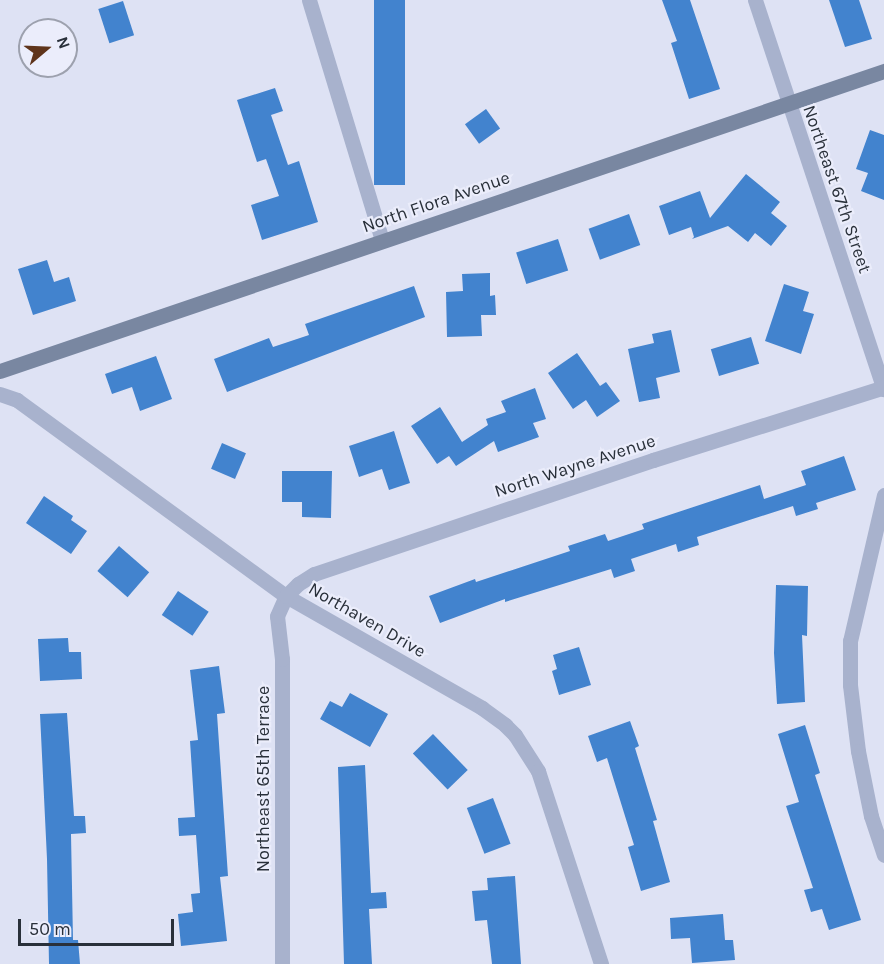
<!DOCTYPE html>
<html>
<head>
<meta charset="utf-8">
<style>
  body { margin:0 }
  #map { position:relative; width:884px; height:964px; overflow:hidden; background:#dee2f4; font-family:Karla,sans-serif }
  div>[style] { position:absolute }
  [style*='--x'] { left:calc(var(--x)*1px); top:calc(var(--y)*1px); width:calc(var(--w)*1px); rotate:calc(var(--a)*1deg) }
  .building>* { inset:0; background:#4283ce; transform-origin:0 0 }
  .street>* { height:15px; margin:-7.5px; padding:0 7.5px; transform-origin:7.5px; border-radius:7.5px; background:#a8b2cd }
  .secondary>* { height:15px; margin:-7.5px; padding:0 7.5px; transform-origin:7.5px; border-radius:7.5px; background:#7987a1 }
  span { translate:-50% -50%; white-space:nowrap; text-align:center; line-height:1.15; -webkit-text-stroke:4.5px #ebedfb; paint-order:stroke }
  .street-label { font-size:18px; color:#29303a }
  .north { position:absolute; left:18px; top:18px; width:60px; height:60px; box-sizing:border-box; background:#ebedfb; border:2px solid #9da1ae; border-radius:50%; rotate:71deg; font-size:16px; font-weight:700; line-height:24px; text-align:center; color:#29303a }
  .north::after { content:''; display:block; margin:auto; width:21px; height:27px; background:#5f341b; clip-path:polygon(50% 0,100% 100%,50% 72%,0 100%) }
  .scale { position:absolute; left:18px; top:919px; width:156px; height:27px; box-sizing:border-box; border:3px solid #29303a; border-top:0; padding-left:8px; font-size:18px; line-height:21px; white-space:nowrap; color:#29303a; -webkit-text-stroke:4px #ebedfb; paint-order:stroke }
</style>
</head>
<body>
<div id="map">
  <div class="building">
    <div style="left:374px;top:0;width:31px;height:185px"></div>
    <div style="clip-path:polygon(662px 0,690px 0,720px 89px,689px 99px,671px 43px,677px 41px)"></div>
    <div style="clip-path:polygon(829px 0,859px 0,872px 39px,845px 47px)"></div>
    <div style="left:123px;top:1px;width:36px;height:26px;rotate:72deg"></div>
    <div style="clip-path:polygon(275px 88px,283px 111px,271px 115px,288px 165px,299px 161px,318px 222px,262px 240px,251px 205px,279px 196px,266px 159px,257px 162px,237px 100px)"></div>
    <div style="left:486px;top:109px;width:24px;height:26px;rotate:54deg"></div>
    <div style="clip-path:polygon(870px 130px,884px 135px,884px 200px,861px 191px,868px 173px,856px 169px)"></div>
    <div style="clip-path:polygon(746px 174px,780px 202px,771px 213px,787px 226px,771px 246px,755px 233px,748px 242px,728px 226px,692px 239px,694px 237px,691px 227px,669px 235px,659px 206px,700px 191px,710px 218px)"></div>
    <div style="left:629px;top:214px;width:33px;height:43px;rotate:70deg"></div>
    <div style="left:558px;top:239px;width:33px;height:44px;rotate:72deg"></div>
    <div style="clip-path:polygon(47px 260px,54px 282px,69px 277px,76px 301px,33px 315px,18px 269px)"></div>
    <div style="clip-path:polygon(490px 273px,490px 296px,495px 295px,496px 315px,481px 315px,482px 336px,447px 337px,446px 292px,463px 291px,462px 274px)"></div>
    <div style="clip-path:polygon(784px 284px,809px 292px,803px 311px,814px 314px,801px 354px,765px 341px)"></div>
    <div style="clip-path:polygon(414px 286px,425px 317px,227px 392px,214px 359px,269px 338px,273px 347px,309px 335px,305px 324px)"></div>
    <div style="clip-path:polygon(671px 330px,680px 372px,656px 378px,660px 398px,639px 402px,628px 349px,654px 343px,652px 334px)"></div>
    <div style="left:751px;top:337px;width:28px;height:42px;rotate:73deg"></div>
    <div style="clip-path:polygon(577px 353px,600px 386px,606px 382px,620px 401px,597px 417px,586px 400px,573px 409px,548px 373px)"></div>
    <div style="clip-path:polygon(156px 356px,172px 399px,140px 411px,132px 387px,112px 394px,105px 374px)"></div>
    <div style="clip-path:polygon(535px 388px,546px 419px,533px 423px,539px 437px,498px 452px,494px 441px,456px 466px,449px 456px,437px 464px,411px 426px,440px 407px,462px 442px,488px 425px,486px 419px,506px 412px,501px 401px)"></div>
    <div style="clip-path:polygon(394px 431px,410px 483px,389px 490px,382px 469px,359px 477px,349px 446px)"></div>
    <div style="left:222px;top:443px;width:26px;height:28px;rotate:23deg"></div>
    <div style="clip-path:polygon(844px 456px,856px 490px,816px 503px,818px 509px,796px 516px,793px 506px,697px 537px,699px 545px,678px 552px,676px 544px,631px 559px,635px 571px,614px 578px,611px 569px,505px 602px,505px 599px,440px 623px,429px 596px,475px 579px,476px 582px,570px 551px,568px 546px,605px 534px,608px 541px,644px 529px,642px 524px,760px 485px,764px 499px,806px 485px,801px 471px)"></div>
    <div style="clip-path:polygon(282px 471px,332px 471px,331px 518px,302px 517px,302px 502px,282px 502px)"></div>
    <div style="clip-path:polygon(44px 496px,73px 516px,71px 520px,87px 531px,71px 554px,26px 523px)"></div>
    <div style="left:119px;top:546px;width:40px;height:33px;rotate:41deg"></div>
    <div style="clip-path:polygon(776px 585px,808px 586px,807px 636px,802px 635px,805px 702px,777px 704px,774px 653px)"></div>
    <div style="left:178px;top:591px;width:37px;height:29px;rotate:34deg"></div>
    <div style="clip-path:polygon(68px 638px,69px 652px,81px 652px,82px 679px,40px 681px,38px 639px)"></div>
    <div style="clip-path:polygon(579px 647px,591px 685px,559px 695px,552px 671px,557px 669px,553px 655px)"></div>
    <div style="clip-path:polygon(219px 666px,225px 713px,217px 714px,228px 876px,220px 877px,227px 941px,181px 946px,178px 914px,193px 912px,191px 894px,200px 893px,196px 835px,179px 836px,178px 818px,195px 817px,190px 741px,198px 740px,190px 670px)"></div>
    <div style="clip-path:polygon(350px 693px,388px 714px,370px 747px,320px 719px,330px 701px,342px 707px)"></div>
    <div style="clip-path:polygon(67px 713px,74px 816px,85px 816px,86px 833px,71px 834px,73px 940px,78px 940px,80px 964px,49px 964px,47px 859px,40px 714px)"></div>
    <div style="clip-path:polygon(630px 721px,639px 746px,635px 748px,657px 820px,653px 821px,670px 882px,641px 891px,628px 847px,634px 845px,607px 758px,597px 762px,588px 736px)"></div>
    <div style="clip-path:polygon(805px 725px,820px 773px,815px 775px,861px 920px,829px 930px,822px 909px,811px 912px,804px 890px,813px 888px,786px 806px,799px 802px,778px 734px)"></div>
    <div style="left:433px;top:734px;width:50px;height:28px;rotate:46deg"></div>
    <div style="clip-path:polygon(365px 765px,371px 893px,386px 892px,387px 908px,369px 909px,372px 964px,344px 964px,338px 767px)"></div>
    <div style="left:493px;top:798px;width:49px;height:28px;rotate:69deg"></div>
    <div style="clip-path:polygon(515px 876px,521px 964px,492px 964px,487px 920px,475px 921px,472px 891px,488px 890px,487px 878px)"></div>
    <div style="clip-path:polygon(723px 914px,725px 940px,733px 940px,735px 960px,692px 963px,690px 938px,671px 939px,670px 918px)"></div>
  </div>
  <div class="street">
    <div style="--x:309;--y:0;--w:251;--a:73.1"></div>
    <div style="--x:755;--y:0;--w:410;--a:71.7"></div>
    <div style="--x:0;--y:394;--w:18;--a:19"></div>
    <div style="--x:17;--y:400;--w:333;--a:36.1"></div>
    <div style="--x:286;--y:596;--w:226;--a:29.7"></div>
    <div style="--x:482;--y:708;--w:29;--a:36"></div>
    <div style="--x:505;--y:725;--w:14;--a:45"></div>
    <div style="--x:515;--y:735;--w:43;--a:57.4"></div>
    <div style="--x:538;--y:771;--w:203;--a:71.9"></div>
    <div style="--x:884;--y:495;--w:150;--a:103.1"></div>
    <div style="--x:850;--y:641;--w:44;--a:90"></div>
    <div style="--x:850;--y:685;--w:66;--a:83.1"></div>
    <div style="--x:858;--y:751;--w:66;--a:78.7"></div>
    <div style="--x:871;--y:816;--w:41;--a:71.6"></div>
    <div style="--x:282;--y:964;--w:305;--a:-90"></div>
    <div style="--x:282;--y:659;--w:43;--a:-96.6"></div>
    <div style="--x:277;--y:616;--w:22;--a:-66"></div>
    <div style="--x:286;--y:596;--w:17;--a:-45"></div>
    <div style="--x:298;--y:584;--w:19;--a:-32"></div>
    <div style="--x:314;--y:574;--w:358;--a:-18.6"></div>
    <div style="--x:653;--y:460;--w:242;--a:-17.5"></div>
  </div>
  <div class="secondary">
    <div style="--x:0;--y:371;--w:934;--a:-18.75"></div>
  </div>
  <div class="street-label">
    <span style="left:837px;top:189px;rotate:71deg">Northeast 67th Street</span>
    <span style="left:436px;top:202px;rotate:-19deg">North Flora Avenue</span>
    <span style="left:575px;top:466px;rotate:-18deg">North Wayne Avenue</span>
    <span style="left:367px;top:620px;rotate:30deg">Northaven Drive</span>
    <span style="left:263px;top:779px;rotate:-90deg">Northeast 65th Terrace</span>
  </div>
  <div class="north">N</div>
  <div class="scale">50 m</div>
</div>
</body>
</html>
